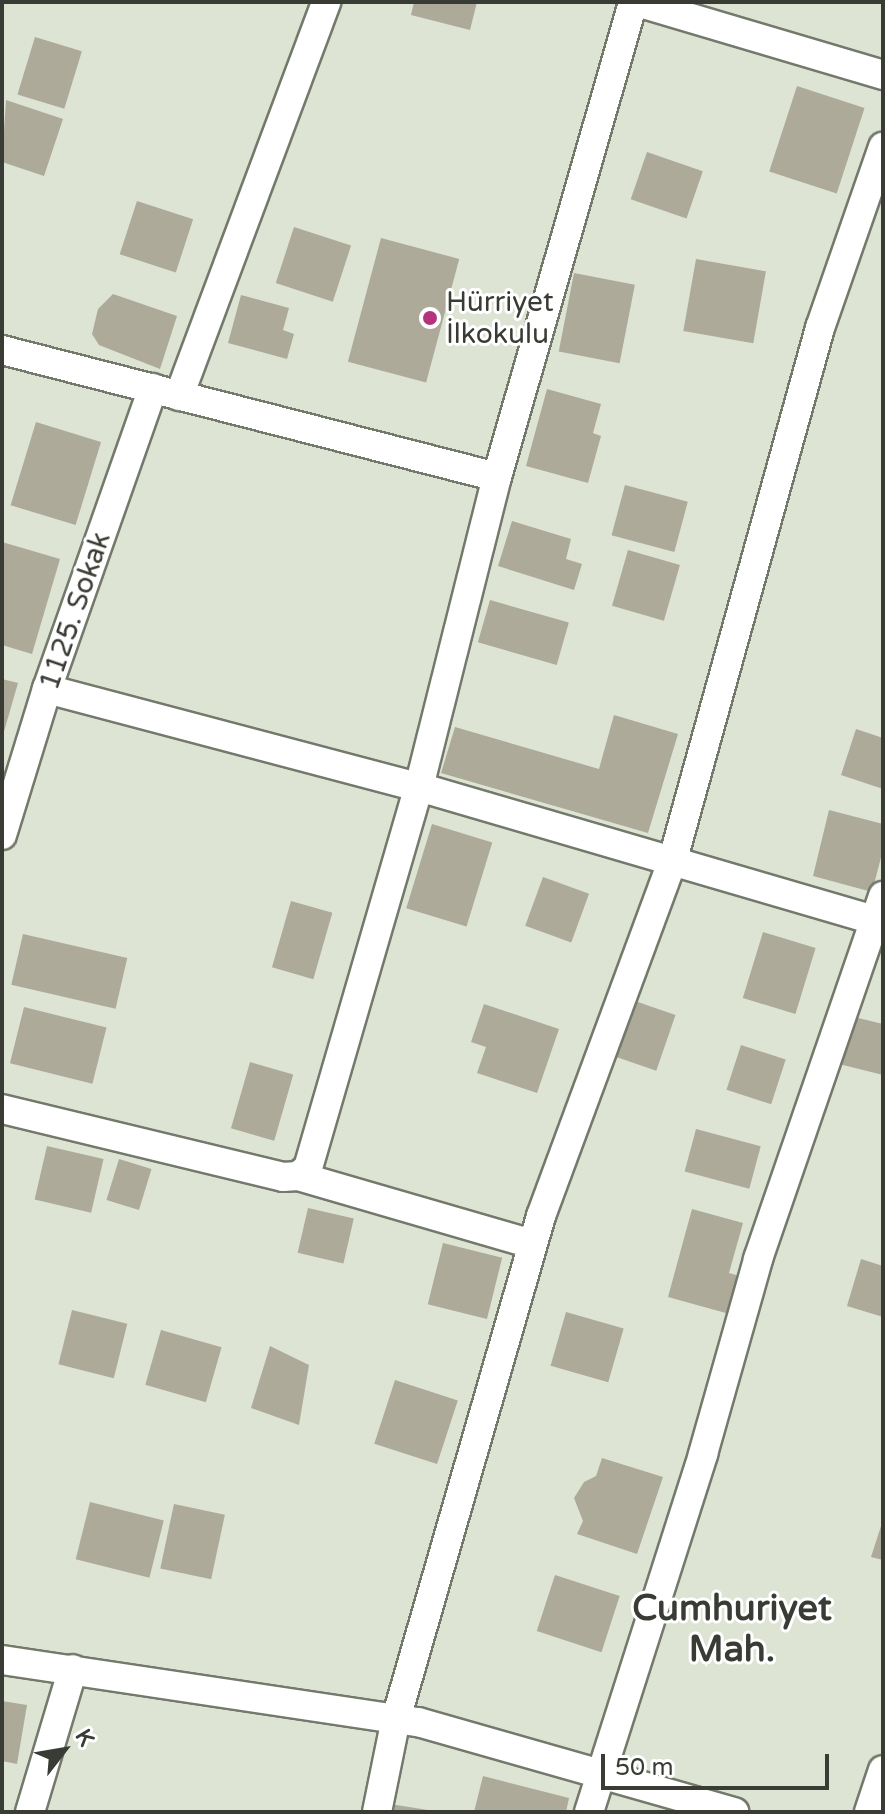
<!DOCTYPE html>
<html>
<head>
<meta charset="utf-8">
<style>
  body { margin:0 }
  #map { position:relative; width:885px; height:1814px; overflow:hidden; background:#dde4d4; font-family:"Varela Round",sans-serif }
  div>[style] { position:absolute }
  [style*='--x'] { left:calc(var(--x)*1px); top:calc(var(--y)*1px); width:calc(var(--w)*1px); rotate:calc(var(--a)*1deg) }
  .building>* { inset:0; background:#adaa9a; transform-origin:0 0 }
  .roads { filter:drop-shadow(2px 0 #73796b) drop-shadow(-2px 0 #73796b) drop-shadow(0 2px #73796b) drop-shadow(0 -2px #73796b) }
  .street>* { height:28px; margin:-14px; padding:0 14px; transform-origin:14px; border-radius:14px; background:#fff }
  .dots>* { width:22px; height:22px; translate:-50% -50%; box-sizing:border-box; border:4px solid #fff; border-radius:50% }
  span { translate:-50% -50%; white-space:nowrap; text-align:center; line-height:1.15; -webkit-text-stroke:6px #fff; paint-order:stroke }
  .poi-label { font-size:28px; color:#393c35 }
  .left { translate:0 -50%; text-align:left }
  .street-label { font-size:28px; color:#393c35 }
  .district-label { font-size:36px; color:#393c35; font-weight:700 }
  .frame { position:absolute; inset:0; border:4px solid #393c35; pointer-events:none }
  .north { position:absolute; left:24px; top:1710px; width:80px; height:80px; -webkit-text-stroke:6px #fff; paint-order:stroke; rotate:59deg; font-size:22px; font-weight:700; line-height:32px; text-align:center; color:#393c35 }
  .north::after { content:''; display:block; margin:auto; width:28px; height:36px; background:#393c35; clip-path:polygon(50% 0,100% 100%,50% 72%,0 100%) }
  .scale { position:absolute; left:601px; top:1754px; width:228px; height:36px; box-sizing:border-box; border:4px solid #393c35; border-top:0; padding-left:10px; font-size:24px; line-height:28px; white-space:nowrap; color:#393c35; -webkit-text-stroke:6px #fff; paint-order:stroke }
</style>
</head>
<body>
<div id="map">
  <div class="building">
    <div style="clip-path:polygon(414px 2px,477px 2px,470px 30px,411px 15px)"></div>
    <div style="left:35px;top:37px;width:49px;height:60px;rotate:17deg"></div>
    <div style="left:797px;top:86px;width:71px;height:90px;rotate:18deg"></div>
    <div style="clip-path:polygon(6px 100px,63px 119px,44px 176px,2px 162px)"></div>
    <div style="left:647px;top:152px;width:59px;height:50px;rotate:19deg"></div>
    <div style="left:137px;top:201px;width:59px;height:56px;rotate:18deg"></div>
    <div style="left:294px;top:227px;width:60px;height:59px;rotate:18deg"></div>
    <div style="left:381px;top:238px;width:81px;height:128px;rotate:15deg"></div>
    <div style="left:696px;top:259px;width:71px;height:73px;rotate:10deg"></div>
    <div style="left:574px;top:273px;width:62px;height:80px;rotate:11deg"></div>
    <div style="clip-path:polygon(113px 294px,177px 316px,160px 369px,99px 345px,92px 334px,98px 309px)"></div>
    <div style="clip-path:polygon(241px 295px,289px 308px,283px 330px,294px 334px,287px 359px,228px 343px)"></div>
    <div style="clip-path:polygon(547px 389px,601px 404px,593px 433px,601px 436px,588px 483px,526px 466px)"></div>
    <div style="left:36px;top:422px;width:68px;height:87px;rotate:17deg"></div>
    <div style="left:625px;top:485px;width:65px;height:52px;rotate:15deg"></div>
    <div style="clip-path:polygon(512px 521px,571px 539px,566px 559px,582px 564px,574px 590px,498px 566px)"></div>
    <div style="clip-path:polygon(2px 542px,60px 559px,32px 654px,2px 645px)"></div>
    <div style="left:628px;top:550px;width:54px;height:58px;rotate:16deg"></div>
    <div style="left:490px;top:600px;width:82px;height:44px;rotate:16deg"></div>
    <div style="clip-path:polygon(2px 679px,18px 683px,3px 735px,2px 735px)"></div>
    <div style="clip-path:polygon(614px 715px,678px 734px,648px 833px,441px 773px,455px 727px,599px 769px)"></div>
    <div style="clip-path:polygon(856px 729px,883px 738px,883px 789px,841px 775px)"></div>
    <div style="clip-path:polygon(829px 810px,883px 824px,883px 850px,872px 892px,813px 876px)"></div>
    <div style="left:432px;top:824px;width:63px;height:88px;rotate:17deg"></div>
    <div style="left:543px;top:877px;width:49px;height:52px;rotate:20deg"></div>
    <div style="left:291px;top:901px;width:43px;height:69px;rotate:16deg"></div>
    <div style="left:763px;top:932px;width:55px;height:69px;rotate:17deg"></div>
    <div style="left:23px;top:934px;width:107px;height:52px;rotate:13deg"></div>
    <div style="left:632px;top:1000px;width:46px;height:59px;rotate:19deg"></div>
    <div style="clip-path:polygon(484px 1004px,559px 1029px,537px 1093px,477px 1073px,486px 1047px,471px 1042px)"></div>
    <div style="left:24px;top:1007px;width:85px;height:58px;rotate:14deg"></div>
    <div style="clip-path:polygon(850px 1016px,883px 1024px,883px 1075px,839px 1064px)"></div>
    <div style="left:741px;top:1045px;width:47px;height:47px;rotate:18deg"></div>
    <div style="left:250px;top:1062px;width:45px;height:69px;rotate:16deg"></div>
    <div style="left:696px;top:1129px;width:67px;height:44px;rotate:15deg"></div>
    <div style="left:47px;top:1146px;width:58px;height:55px;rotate:13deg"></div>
    <div style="left:119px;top:1159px;width:34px;height:43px;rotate:17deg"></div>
    <div style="left:308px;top:1208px;width:47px;height:46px;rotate:13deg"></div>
    <div style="clip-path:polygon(692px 1209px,743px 1223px,729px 1273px,743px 1277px,733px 1315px,668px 1297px)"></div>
    <div style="left:443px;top:1243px;width:61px;height:63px;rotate:14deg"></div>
    <div style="clip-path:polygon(861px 1259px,883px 1266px,883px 1317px,847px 1306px)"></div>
    <div style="left:72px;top:1310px;width:57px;height:56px;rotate:14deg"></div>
    <div style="left:566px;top:1312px;width:60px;height:56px;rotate:16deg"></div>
    <div style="left:161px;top:1330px;width:63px;height:57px;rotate:16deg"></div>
    <div style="clip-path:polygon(270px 1346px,309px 1365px,299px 1425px,251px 1408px)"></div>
    <div style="left:395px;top:1380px;width:66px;height:67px;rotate:18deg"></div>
    <div style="clip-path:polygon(602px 1458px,663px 1477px,637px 1554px,577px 1534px,583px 1521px,574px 1498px,584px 1482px,596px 1476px)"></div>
    <div style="left:90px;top:1502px;width:76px;height:59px;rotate:14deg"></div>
    <div style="left:174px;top:1504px;width:52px;height:66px;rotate:12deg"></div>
    <div style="clip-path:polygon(882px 1523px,883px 1523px,883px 1560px,871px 1557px)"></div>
    <div style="left:555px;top:1575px;width:68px;height:59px;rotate:18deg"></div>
    <div style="clip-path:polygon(2px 1701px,27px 1705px,17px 1764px,2px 1761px)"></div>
    <div style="clip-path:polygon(483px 1776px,569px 1798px,566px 1812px,474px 1812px)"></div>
    <div style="clip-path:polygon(390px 1804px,428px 1810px,428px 1812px,388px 1812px)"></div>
  </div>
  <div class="roads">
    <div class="street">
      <div style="--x:637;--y:2;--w:257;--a:16.5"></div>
      <div style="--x:2;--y:350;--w:511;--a:14.39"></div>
      <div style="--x:179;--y:396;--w:421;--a:-69.5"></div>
      <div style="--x:47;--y:689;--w:385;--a:14.8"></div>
      <div style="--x:419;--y:787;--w:484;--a:16.3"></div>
      <div style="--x:2;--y:835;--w:153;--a:-72.9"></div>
      <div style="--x:47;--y:689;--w:319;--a:-70.6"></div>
      <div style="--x:2;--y:1109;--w:289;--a:13.6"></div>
      <div style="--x:283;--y:1177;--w:15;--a:-4"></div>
      <div style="--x:298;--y:1176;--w:13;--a:-39"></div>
      <div style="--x:308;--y:1168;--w:397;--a:-73.8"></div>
      <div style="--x:419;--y:787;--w:320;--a:-75.9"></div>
      <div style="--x:497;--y:477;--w:494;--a:-74"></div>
      <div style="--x:298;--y:1176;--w:244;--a:16.2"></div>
      <div style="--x:2;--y:1660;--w:421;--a:8.5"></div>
      <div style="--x:418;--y:1722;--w:329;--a:15.9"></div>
      <div style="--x:30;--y:1812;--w:149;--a:-73.3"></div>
      <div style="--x:377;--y:1812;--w:95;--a:-78.5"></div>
      <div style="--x:396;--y:1719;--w:523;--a:-73.92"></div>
      <div style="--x:541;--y:1216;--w:381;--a:-69.7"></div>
      <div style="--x:673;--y:859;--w:551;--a:-74.53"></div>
      <div style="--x:820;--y:328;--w:192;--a:-70.8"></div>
      <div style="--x:589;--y:1812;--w:376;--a:-72.3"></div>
      <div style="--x:703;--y:1454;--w:203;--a:-74.2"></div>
      <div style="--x:758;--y:1259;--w:384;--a:-71"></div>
      <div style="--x:869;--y:1812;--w:44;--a:-71.6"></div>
    </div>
  </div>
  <div class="dots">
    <div style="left:430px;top:318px;background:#b5337c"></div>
  </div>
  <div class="poi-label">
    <span class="left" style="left:446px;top:318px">Hürriyet<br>İlkokulu</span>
  </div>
  <div class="street-label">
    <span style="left:75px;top:611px;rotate:-71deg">1125. Sokak</span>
  </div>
  <div class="district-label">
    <span style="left:732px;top:1629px">Cumhuriyet<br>Mah.</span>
  </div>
  <div class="frame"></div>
  <div class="north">K</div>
  <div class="scale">50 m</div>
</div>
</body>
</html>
